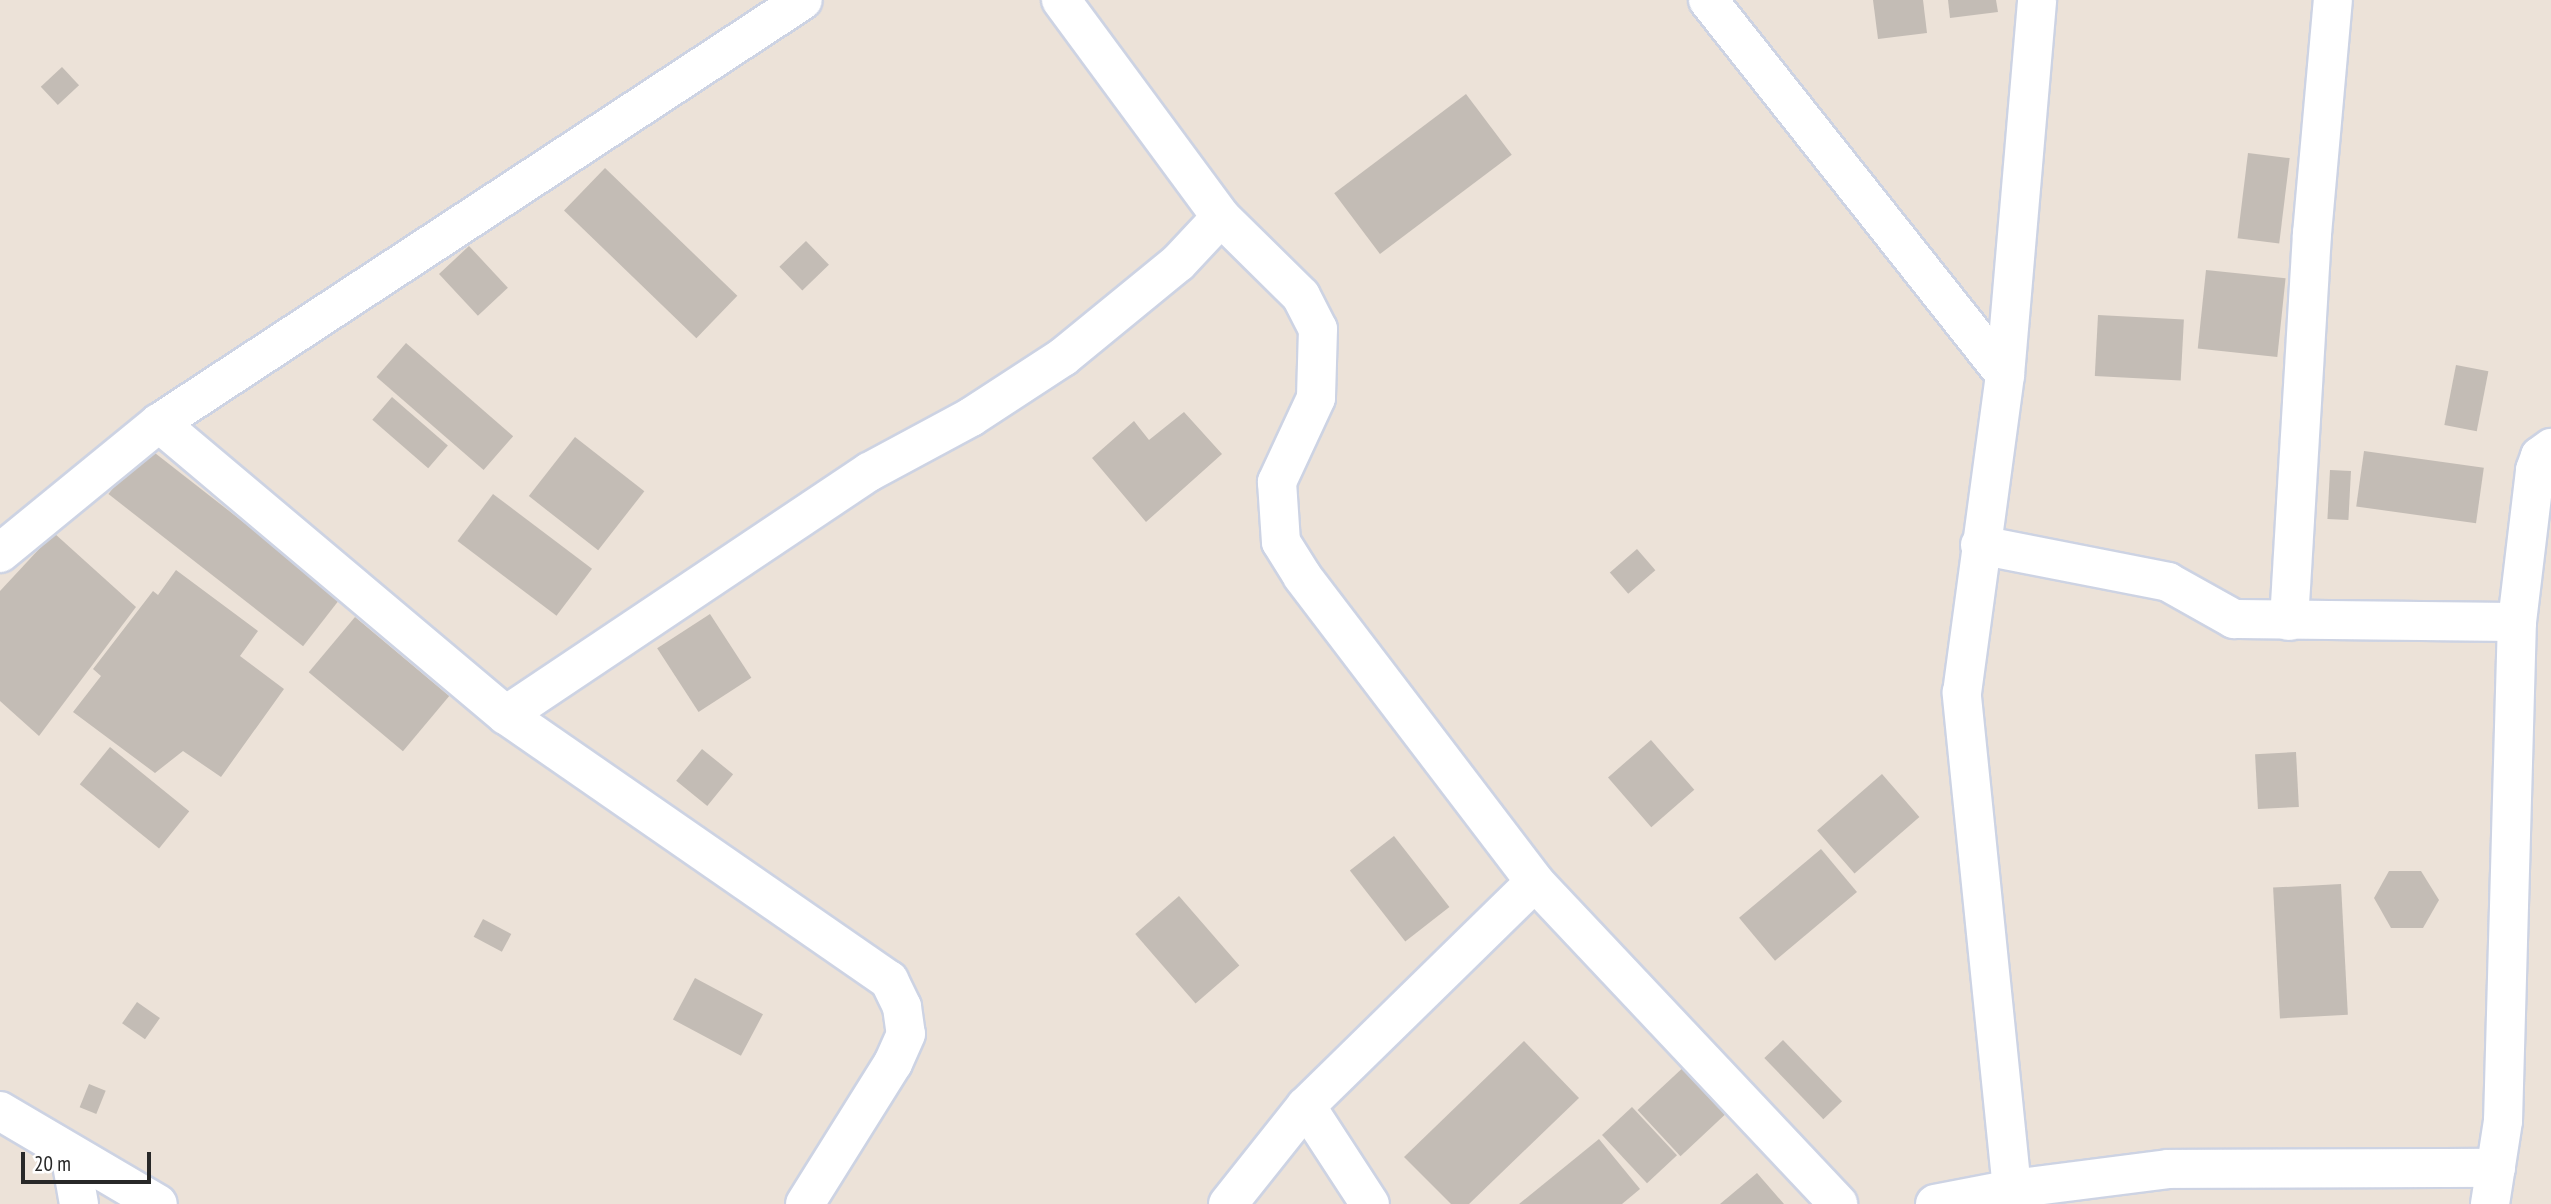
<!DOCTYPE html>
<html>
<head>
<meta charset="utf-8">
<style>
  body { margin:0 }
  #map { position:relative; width:2551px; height:1204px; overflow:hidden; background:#ece2d8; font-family:"PT Sans Narrow",sans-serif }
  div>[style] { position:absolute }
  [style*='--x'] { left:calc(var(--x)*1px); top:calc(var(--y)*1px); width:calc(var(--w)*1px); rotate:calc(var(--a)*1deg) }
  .building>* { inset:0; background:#c3bcb5; transform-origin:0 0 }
  .roads { filter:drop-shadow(2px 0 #cdd3e3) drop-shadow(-2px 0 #cdd3e3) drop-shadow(0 2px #cdd3e3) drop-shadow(0 -2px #cdd3e3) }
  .minor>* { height:38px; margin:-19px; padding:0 19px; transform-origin:19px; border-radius:19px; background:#fff }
  .tertiary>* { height:38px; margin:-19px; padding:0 19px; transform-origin:19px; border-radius:19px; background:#fff }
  span { translate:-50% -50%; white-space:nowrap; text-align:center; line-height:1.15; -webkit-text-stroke:6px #fff; paint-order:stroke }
  .scale { position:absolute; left:21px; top:1152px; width:130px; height:32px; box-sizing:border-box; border:4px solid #282828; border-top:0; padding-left:9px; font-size:21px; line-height:24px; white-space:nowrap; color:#282828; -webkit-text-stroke:5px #fff; paint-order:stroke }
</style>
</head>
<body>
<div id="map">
  <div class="building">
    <div style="clip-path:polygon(1873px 0,1923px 0,1927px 33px,1878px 39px)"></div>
    <div style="clip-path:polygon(1948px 0,1996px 0,1998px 12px,1950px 18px)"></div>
    <div style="left:62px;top:67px;width:25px;height:29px;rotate:47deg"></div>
    <div style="left:1466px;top:94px;width:76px;height:165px;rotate:53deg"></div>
    <div style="left:2248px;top:153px;width:42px;height:86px;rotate:7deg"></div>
    <div style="left:605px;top:168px;width:184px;height:59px;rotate:44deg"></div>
    <div style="left:806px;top:241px;width:33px;height:37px;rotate:46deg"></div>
    <div style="left:469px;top:246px;width:57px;height:41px;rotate:47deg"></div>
    <div style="left:2206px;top:270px;width:80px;height:79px;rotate:6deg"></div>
    <div style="left:2098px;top:315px;width:86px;height:61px;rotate:3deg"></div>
    <div style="left:406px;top:343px;width:142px;height:45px;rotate:41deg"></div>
    <div style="left:2456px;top:365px;width:33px;height:61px;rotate:11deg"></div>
    <div style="left:392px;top:397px;width:74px;height:30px;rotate:41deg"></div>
    <div style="clip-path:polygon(1184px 412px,1222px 454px,1146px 522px,1092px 458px,1134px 421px,1149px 440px)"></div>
    <div style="left:575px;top:437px;width:88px;height:75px;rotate:38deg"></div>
    <div style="left:146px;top:446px;width:247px;height:61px;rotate:38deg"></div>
    <div style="left:2364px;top:451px;width:121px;height:56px;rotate:8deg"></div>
    <div style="left:2330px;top:470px;width:21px;height:49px;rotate:3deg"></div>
    <div style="left:493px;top:494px;width:124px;height:59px;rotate:37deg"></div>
    <div style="clip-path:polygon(54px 533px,136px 607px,39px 736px,0 701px,0 591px)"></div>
    <div style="left:1637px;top:549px;width:28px;height:36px;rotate:49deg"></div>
    <div style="clip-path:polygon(176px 570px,258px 631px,240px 656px,284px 689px,221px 777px,183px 751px,155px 773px,73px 712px,101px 676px,93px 669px,153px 591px,158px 595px)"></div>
    <div style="left:710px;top:614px;width:76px;height:63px;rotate:57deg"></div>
    <div style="left:355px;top:617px;width:123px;height:72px;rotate:40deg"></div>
    <div style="left:1651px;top:740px;width:66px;height:57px;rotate:49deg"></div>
    <div style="left:110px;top:747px;width:102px;height:48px;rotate:39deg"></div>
    <div style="left:702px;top:749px;width:40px;height:41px;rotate:39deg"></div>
    <div style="left:2296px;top:752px;width:55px;height:41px;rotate:87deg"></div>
    <div style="left:1882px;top:774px;width:57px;height:86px;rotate:49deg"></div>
    <div style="left:1394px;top:836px;width:90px;height:56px;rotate:52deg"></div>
    <div style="left:1821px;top:849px;width:56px;height:107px;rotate:50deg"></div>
    <div style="clip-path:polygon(2389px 871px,2421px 871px,2439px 900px,2423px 928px,2391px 928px,2374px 898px)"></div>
    <div style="left:2341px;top:884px;width:131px;height:68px;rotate:87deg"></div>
    <div style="left:1179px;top:896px;width:92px;height:58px;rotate:49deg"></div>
    <div style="left:483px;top:919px;width:32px;height:20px;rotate:28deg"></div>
    <div style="left:695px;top:978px;width:77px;height:47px;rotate:28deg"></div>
    <div style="left:137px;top:1002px;width:28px;height:26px;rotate:35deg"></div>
    <div style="left:1783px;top:1040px;width:85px;height:26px;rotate:46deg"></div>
    <div style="clip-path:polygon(1524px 1041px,1579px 1098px,1469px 1204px,1451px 1204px,1404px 1157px)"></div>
    <div style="left:1688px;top:1063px;width:63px;height:69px;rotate:47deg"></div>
    <div style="left:89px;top:1084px;width:18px;height:25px;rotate:22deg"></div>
    <div style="left:1632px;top:1107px;width:66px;height:41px;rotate:47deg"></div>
    <div style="clip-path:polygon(1599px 1139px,1640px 1189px,1622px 1204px,1519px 1204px)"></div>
    <div style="clip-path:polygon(1757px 1173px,1784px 1204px,1720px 1204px)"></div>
  </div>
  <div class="roads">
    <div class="minor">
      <div style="--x:1061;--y:0;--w:270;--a:53.6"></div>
      <div style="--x:1221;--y:217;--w:112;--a:44.6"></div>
      <div style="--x:1301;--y:296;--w:37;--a:63"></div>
      <div style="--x:1318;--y:329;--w:69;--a:91.7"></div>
      <div style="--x:1316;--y:398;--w:93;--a:114.9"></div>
      <div style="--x:1277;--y:482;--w:60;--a:86.2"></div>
      <div style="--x:1281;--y:542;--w:40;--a:58"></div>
      <div style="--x:1302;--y:576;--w:385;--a:52.7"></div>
      <div style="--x:1535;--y:882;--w:442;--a:46.7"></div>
      <div style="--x:1708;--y:0;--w:478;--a:51.6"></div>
      <div style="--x:159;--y:423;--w:454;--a:40.1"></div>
      <div style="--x:506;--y:715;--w:466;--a:34.7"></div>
      <div style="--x:889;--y:980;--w:30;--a:64"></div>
      <div style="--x:902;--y:1007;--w:27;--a:82"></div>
      <div style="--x:906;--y:1034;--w:32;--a:114"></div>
      <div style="--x:893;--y:1063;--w:166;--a:122"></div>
      <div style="--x:1980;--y:545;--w:192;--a:11.1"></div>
      <div style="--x:2168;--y:582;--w:76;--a:29.3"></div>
      <div style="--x:2234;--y:619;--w:283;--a:0.6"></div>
      <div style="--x:0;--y:553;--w:205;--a:-39.3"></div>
      <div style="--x:159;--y:423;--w:770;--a:-33.3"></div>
      <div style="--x:2289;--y:621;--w:388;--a:-86.6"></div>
      <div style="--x:2312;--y:234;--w:235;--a:-84.9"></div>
      <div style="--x:506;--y:715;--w:437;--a:-33.8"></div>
      <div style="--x:869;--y:472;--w:116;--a:-28.3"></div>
      <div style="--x:971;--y:417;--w:110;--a:-33.1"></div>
      <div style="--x:1063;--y:357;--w:149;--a:-39.3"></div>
      <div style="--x:1178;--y:263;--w:63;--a:-46.9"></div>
      <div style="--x:1306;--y:1106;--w:117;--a:56.9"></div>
      <div style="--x:70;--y:1153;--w:52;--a:80"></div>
      <div style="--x:2012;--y:1189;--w:499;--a:-95.8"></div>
      <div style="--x:1962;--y:693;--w:321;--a:-82.3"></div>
      <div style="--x:2005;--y:375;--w:376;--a:-85.1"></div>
      <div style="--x:1228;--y:1204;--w:125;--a:-51.5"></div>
      <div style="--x:1306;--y:1106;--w:320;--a:-44.4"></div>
      <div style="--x:1935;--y:1204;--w:78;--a:-11"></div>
      <div style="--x:2012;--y:1189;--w:157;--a:-7.3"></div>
      <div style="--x:2168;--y:1169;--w:328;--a:-0.2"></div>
      <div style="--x:2490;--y:1204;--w:84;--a:-81.1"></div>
      <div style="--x:2503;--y:1121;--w:499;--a:-88.4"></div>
      <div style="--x:2517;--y:622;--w:153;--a:-83.2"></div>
      <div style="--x:2535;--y:470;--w:15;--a:-70"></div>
      <div style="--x:2540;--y:456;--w:14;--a:-36"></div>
    </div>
    <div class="tertiary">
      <div style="--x:0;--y:1111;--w:183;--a:30.5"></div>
    </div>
  </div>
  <div class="scale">20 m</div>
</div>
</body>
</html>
